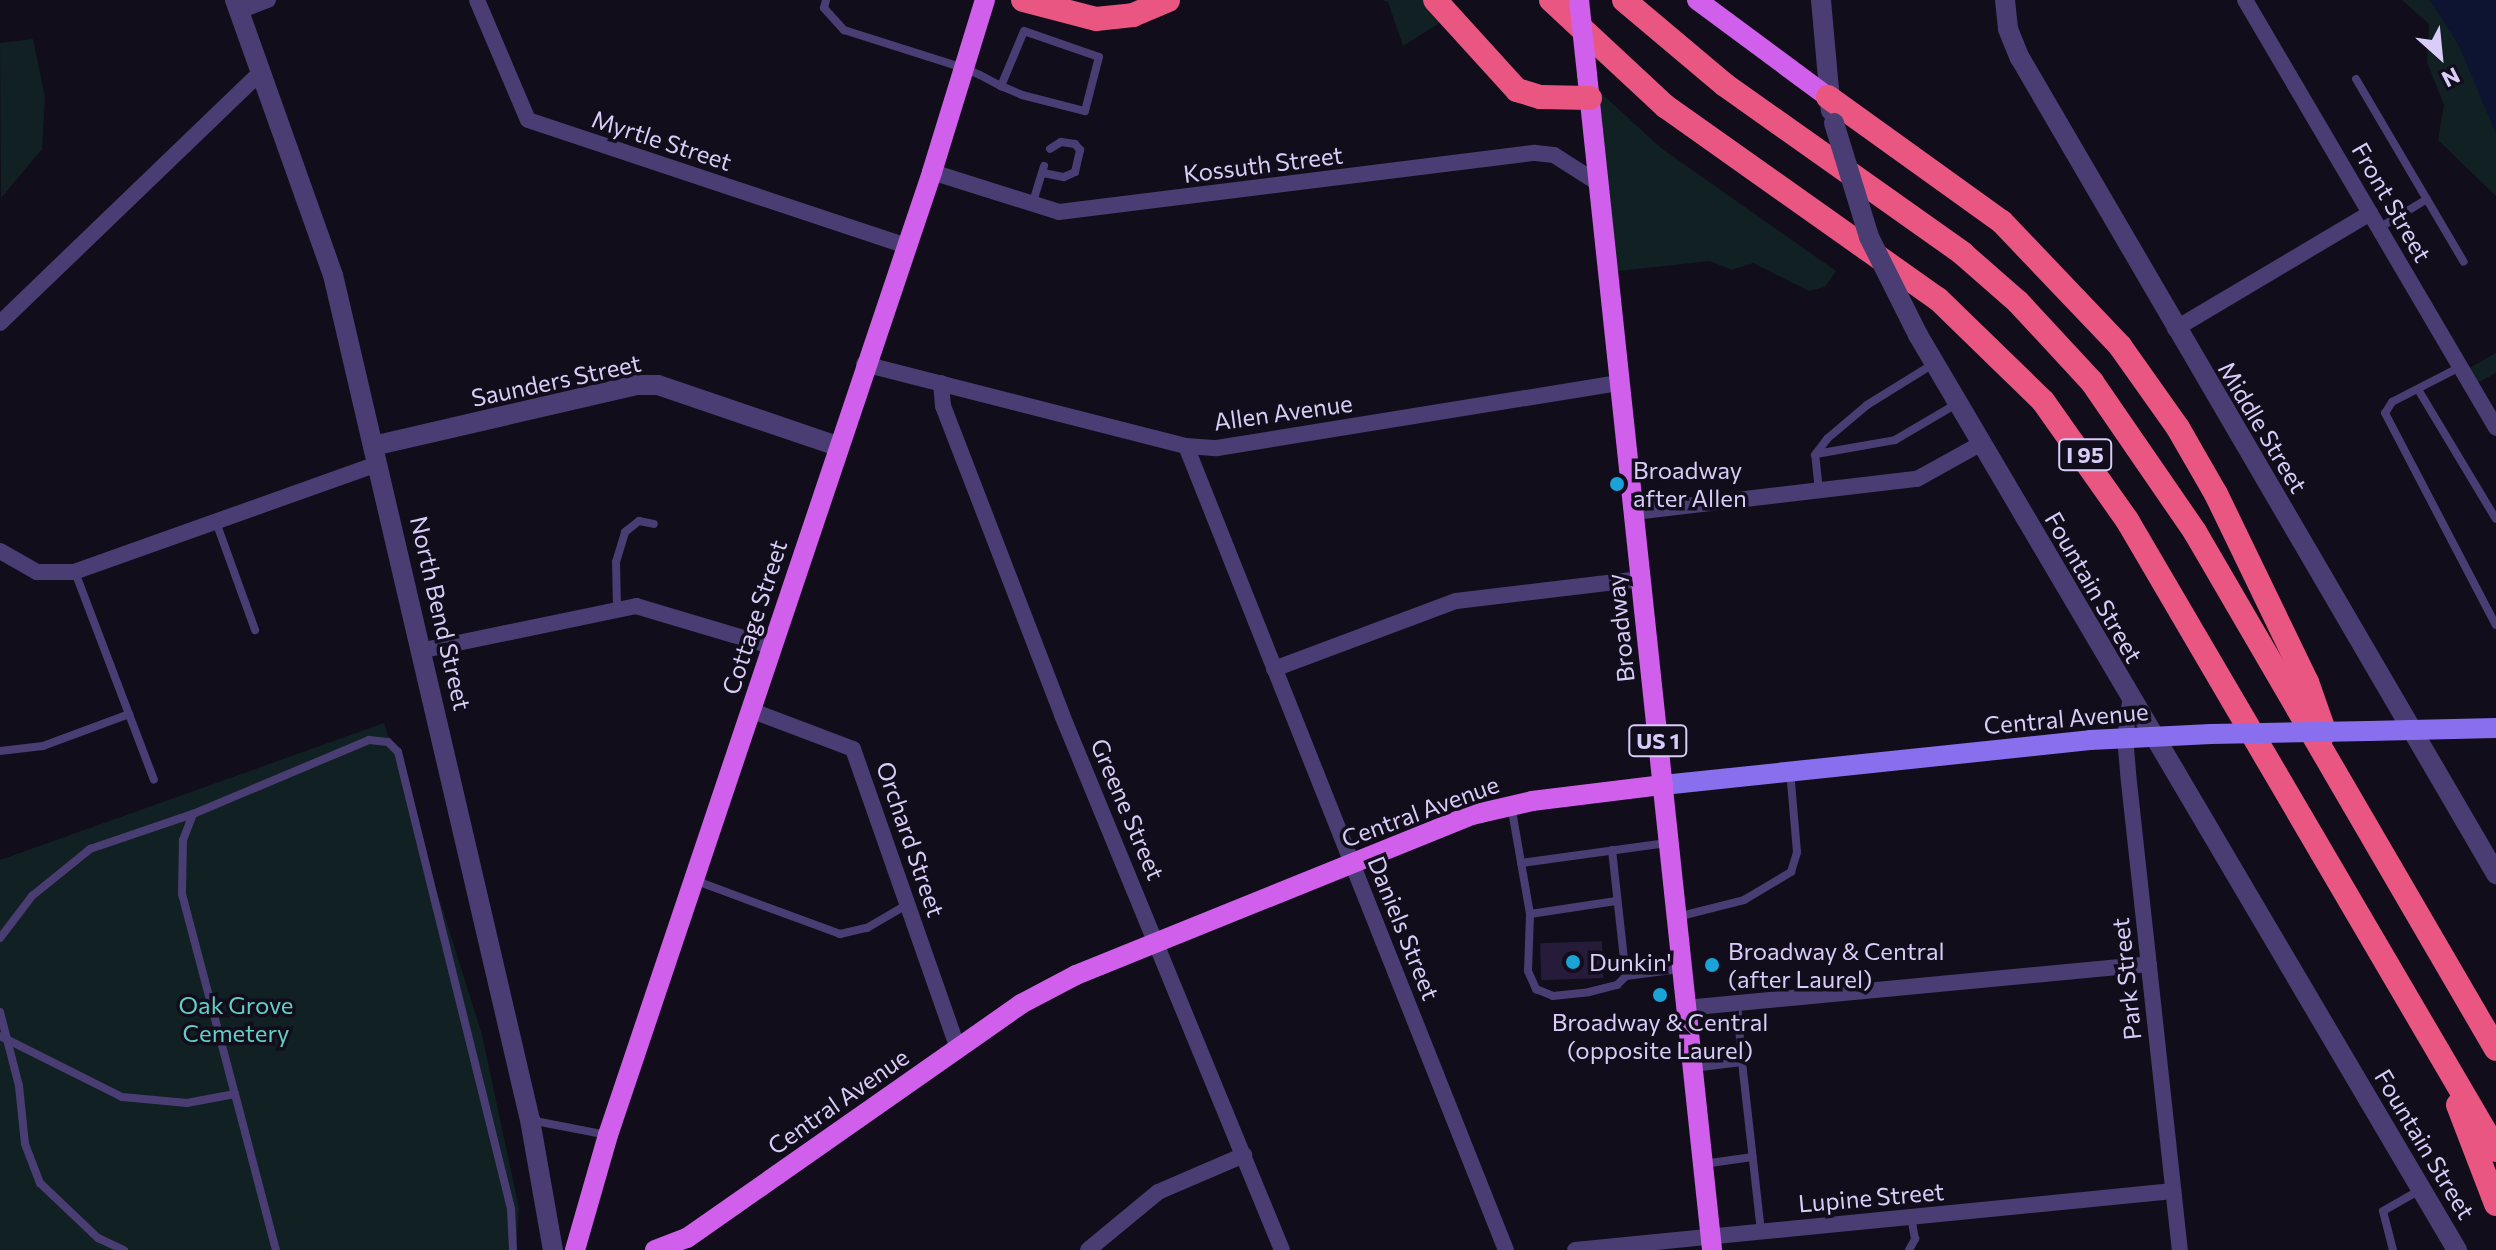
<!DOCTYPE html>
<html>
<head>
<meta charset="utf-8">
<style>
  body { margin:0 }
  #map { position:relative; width:2496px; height:1250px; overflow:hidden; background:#110d1a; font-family:Commissioner,sans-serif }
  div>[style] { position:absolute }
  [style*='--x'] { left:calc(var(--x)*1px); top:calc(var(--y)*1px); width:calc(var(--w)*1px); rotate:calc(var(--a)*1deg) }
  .green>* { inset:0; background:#112023 }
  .water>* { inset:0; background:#0d1432 }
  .building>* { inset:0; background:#261b39; transform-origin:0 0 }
  .service>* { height:8px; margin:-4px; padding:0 4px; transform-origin:4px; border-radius:4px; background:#493d73 }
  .minor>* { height:16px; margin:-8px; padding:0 8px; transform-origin:8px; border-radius:8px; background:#493d73 }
  .tertiary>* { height:20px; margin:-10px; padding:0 10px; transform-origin:10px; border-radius:10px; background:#493d73 }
  .secondary>* { height:20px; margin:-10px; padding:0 10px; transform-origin:10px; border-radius:10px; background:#896fed }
  .primary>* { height:20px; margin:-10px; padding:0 10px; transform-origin:10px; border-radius:10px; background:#d060eb }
  .motorway>* { height:24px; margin:-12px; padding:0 12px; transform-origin:12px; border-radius:12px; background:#ea5682 }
  .tertiary-bridge>* { height:20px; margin:-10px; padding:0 10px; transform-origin:10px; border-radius:10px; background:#493d73 }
  .secondary-bridge>* { height:20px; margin:-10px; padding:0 10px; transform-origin:10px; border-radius:10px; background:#896fed }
  .primary-bridge>* { height:20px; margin:-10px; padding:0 10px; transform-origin:10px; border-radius:10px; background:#d060eb }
  .dots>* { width:22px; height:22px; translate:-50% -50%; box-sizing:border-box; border:4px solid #110d1a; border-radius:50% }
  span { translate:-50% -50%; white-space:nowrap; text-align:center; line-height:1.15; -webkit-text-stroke:7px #110d1a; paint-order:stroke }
  .shield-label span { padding:2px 6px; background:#110d1a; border:2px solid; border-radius:6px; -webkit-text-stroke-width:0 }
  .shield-label { font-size:22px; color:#d9ccf9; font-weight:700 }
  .street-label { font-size:24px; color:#d9ccf9 }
  .poi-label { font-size:24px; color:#d9ccf9 }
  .left { translate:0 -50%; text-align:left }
  .park-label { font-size:24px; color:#62cec7 }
  .north { position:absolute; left:2400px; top:16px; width:80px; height:80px; -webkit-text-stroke:6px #110d1a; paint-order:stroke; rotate:153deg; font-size:22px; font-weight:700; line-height:32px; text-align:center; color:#d9ccf9 }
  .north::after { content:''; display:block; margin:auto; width:28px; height:36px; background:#d9ccf9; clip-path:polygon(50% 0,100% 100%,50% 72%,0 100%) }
</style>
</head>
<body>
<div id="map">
  <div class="green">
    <div style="clip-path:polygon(1382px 0,1439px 0,1449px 17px,1403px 46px,1388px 2px)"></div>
    <div style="clip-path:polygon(2402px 0,2462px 0,2496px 60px,2496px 196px,2438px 140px,2444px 105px,2427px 62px,2429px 24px)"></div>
    <div style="clip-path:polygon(33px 39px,45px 97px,42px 149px,1px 198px,0 43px)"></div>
    <div style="clip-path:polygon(1591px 84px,1661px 148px,1836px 271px,1825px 287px,1809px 291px,1753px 263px,1732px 270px,1710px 261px,1610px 272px)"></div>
    <div style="clip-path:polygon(2496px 353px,2496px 373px,2471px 386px,2462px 372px)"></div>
    <div style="clip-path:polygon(384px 723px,482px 1035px,519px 1208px,516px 1250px,0 1250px,0 860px)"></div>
  </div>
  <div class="water">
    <div style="clip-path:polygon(2430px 0,2496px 0,2496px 134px,2459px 46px)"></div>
  </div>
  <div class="building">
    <div style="left:1602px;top:941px;width:37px;height:62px;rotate:88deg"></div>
  </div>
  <div class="service">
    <div style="--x:826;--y:0;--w:8;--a:104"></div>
    <div style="--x:824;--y:8;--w:30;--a:48"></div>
    <div style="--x:844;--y:30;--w:126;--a:17.6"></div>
    <div style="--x:964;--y:68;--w:17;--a:24"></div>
    <div style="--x:980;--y:75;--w:24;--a:28"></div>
    <div style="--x:1001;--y:86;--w:23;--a:23"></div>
    <div style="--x:1022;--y:95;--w:65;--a:14.3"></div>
    <div style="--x:1085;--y:111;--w:56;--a:-75.5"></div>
    <div style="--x:1099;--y:57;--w:79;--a:-160.9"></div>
    <div style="--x:1024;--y:31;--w:60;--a:112.7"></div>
    <div style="--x:2356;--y:79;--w:212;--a:59.5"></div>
    <div style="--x:1043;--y:173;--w:21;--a:11"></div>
    <div style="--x:1064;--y:177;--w:12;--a:-24"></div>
    <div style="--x:1075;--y:172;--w:23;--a:-77"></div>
    <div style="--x:1080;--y:150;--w:8;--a:-130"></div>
    <div style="--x:1075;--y:144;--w:14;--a:-172"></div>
    <div style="--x:1061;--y:142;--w:13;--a:148"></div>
    <div style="--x:1032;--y:205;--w:41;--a:-72.9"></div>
    <div style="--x:2379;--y:228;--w:56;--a:-31.1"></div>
    <div style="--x:2460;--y:367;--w:76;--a:152.8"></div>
    <div style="--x:2392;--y:402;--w:13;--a:122"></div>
    <div style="--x:2385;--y:413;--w:239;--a:62.4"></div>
    <div style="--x:2419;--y:391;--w:149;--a:59"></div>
    <div style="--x:1816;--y:454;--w:80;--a:-10"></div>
    <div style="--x:1895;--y:440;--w:73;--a:-30.4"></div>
    <div style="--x:1819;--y:491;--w:36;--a:-96"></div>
    <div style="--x:1815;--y:455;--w:21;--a:-53"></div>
    <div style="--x:1828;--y:438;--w:51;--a:-40.2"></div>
    <div style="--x:1867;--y:405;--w:78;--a:-31.8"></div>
    <div style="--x:216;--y:522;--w:115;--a:70.1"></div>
    <div style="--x:75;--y:572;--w:222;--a:69.2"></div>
    <div style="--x:617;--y:609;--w:47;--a:-91.2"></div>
    <div style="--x:616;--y:562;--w:31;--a:-73"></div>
    <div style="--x:625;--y:532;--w:18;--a:-38"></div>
    <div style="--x:639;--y:521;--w:15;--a:11"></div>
    <div style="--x:0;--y:751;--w:43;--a:-6.6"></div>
    <div style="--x:43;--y:746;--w:92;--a:-20.4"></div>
    <div style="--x:1511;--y:805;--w:111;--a:80.1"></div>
    <div style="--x:1530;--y:914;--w:57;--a:92"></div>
    <div style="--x:1528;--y:971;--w:20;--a:66"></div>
    <div style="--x:1536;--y:989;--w:18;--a:22"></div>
    <div style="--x:1553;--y:996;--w:36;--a:-6"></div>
    <div style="--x:1589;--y:992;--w:29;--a:-14"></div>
    <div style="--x:1617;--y:985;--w:13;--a:-45"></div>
    <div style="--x:1626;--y:976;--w:54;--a:-7.4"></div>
    <div style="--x:193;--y:814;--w:191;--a:-22.8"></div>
    <div style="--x:369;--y:740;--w:19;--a:6"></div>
    <div style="--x:388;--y:742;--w:14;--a:45"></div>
    <div style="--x:398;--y:752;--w:471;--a:76.1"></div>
    <div style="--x:511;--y:1209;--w:41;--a:87.2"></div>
    <div style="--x:1612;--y:850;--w:127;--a:83.7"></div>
    <div style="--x:1521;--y:863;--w:147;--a:-7.8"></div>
    <div style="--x:694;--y:880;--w:156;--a:20.3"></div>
    <div style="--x:840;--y:934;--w:28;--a:-13"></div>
    <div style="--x:867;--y:928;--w:48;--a:-30.3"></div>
    <div style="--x:1530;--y:914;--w:87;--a:-8.6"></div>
    <div style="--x:1677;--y:917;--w:69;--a:-14.2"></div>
    <div style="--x:1744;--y:900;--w:55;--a:-30.8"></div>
    <div style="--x:1791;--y:872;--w:21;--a:-73"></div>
    <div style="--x:1797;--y:852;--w:81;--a:-94.9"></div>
    <div style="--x:0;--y:938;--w:53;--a:-52.7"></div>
    <div style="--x:32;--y:896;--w:75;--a:-39"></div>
    <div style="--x:90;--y:849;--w:109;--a:-18.8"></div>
    <div style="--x:193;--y:814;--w:28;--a:111"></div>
    <div style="--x:183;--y:840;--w:54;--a:91.1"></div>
    <div style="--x:182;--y:894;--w:207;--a:75.2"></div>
    <div style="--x:235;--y:1094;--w:49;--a:169.4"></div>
    <div style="--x:187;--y:1103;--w:65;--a:-174.7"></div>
    <div style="--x:122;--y:1097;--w:136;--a:-153.4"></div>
    <div style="--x:1737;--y:1003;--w:59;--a:85.2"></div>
    <div style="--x:0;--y:1012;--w:76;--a:75.6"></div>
    <div style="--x:19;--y:1086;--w:58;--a:84.1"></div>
    <div style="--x:25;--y:1144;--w:42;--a:69"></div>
    <div style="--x:40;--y:1183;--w:80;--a:43.5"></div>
    <div style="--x:98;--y:1238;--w:29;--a:25"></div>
    <div style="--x:1693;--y:1068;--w:49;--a:-7"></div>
    <div style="--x:1742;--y:1062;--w:170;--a:83.6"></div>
    <div style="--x:235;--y:1094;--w:161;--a:75.3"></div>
    <div style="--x:530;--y:1120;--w:78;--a:11"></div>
    <div style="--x:1703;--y:1164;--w:50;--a:-8"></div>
    <div style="--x:1909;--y:1250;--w:13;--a:-61"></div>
    <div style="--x:1915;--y:1239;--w:22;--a:-100"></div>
    <div style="--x:2393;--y:1250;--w:40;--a:-104.4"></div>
    <div style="--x:2383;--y:1211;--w:43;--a:-29.6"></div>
  </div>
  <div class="minor">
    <div style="--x:477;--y:0;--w:130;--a:67"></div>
    <div style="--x:528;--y:120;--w:398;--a:18.4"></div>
    <div style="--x:2245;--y:0;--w:496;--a:59.6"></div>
    <div style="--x:239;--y:11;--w:31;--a:-21"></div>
    <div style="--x:932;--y:172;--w:133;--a:17.5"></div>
    <div style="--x:1059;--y:212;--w:480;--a:-7.1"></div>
    <div style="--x:1535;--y:153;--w:19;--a:6"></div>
    <div style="--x:1554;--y:155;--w:52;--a:32.5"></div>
    <div style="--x:0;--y:323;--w:362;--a:-43.9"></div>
    <div style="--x:2175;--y:329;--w:227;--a:-30.7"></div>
    <div style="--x:864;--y:364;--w:332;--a:14.3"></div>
    <div style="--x:1186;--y:446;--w:31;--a:4"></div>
    <div style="--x:1217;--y:448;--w:408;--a:-9.2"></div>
    <div style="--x:941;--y:383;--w:23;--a:85"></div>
    <div style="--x:943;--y:406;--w:331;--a:68.9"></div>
    <div style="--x:1062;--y:715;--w:578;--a:67.65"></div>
    <div style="--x:1186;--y:446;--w:865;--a:68.3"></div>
    <div style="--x:1634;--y:512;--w:285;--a:-6.7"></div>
    <div style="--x:1917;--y:479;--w:74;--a:-29"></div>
    <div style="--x:0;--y:551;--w:43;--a:29.6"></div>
    <div style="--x:37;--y:572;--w:37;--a:0"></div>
    <div style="--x:74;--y:572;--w:323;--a:-19.6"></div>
    <div style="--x:424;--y:650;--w:217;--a:-11.7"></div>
    <div style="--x:636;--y:606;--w:140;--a:16.6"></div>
    <div style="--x:1274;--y:669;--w:194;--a:-20.5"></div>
    <div style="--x:1456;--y:601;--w:186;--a:-6.8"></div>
    <div style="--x:2130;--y:702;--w:35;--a:98"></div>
    <div style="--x:2125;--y:737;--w:36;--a:85"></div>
    <div style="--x:2128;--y:773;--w:480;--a:83.8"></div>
    <div style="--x:750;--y:710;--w:110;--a:20.7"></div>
    <div style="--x:853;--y:749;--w:318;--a:70.7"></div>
    <div style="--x:1685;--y:1008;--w:466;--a:-5.4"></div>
    <div style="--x:1088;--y:1250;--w:91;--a:-39.6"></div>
    <div style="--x:1158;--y:1192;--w:94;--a:-23.3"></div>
    <div style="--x:1575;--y:1250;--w:601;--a:-5.63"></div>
  </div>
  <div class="tertiary">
    <div style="--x:235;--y:0;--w:292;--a:70.4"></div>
    <div style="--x:333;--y:275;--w:868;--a:76.88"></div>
    <div style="--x:530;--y:1120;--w:132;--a:80"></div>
    <div style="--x:1821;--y:0;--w:111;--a:84.9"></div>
    <div style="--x:2005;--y:0;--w:29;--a:84"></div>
    <div style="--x:2008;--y:29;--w:31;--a:68"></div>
    <div style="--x:2020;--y:58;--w:945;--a:59.74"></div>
    <div style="--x:1918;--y:335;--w:1062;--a:59.5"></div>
    <div style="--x:373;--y:446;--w:272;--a:-13"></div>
    <div style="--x:638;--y:385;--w:20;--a:0"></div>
    <div style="--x:658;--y:385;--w:189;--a:18.8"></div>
  </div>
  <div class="secondary">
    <div style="--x:2369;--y:731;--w:127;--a:-1.4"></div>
    <div style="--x:1663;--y:785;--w:429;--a:-6"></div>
    <div style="--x:2090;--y:740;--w:121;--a:-2.8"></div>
  </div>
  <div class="primary">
    <div style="--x:1697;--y:0;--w:163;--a:36.5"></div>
    <div style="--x:1587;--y:74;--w:1183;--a:83.93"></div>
    <div style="--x:575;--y:1250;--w:120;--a:-74"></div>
    <div style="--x:608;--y:1135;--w:1016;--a:-71.4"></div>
    <div style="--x:932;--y:172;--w:180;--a:-72.9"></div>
    <div style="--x:655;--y:1250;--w:34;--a:-21"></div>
    <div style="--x:687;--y:1238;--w:408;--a:-35"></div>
    <div style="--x:1021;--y:1004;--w:62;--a:-27.8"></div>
    <div style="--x:1076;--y:975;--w:427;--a:-22"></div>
    <div style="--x:1472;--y:815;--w:62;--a:-13.1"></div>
    <div style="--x:1532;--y:801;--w:132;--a:-7"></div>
  </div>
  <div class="motorway">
    <div style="--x:1023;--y:0;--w:75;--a:14.6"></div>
    <div style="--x:1096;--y:19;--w:37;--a:-6"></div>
    <div style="--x:1133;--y:15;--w:38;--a:-23"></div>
    <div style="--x:1435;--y:0;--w:122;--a:47.7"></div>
    <div style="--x:1517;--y:90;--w:24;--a:17"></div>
    <div style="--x:1540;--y:97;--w:50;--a:1.1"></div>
    <div style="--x:1551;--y:0;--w:156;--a:42.9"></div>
    <div style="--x:1665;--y:106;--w:334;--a:35.3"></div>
    <div style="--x:1938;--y:299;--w:146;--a:44.2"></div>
    <div style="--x:2043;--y:401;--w:146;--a:54.8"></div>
    <div style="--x:2127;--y:520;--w:730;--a:59.64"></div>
    <div style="--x:1624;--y:0;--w:132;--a:40.1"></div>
    <div style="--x:1725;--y:85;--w:291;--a:35.3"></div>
    <div style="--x:1962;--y:253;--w:74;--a:41.2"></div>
    <div style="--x:2018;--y:302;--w:109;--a:47.2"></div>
    <div style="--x:2092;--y:382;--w:182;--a:55.5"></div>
    <div style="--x:2195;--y:532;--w:598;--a:59.79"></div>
    <div style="--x:1828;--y:97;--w:214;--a:35.7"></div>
    <div style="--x:2002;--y:222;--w:171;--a:46.4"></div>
    <div style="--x:2120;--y:346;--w:100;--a:54.7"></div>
    <div style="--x:2178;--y:428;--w:76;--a:60.1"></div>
    <div style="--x:2216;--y:494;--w:209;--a:64.2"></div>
    <div style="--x:2307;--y:682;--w:54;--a:70.6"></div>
    <div style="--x:2458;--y:1105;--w:106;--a:69"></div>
  </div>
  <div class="tertiary-bridge">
    <div style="--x:1834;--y:123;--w:119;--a:72.9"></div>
    <div style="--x:1869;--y:237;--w:110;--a:63.4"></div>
  </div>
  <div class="secondary-bridge">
    <div style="--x:2211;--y:734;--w:158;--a:-1.1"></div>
  </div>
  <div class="primary-bridge">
    <div style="--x:1579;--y:0;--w:74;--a:83.8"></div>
  </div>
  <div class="dots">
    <div style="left:1617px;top:484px;background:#1ba2d6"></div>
    <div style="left:1573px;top:962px;background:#1ba2d6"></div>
    <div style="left:1712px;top:965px;background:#1ba2d6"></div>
    <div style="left:1660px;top:995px;background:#1ba2d6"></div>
  </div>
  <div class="shield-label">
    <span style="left:2085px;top:455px">I 95</span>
    <span style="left:1658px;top:741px">US 1</span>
  </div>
  <div class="street-label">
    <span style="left:662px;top:140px;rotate:18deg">Myrtle Street</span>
    <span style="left:1263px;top:164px;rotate:-7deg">Kossuth Street</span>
    <span style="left:2392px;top:202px;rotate:60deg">Front Street</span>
    <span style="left:556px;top:380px;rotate:-12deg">Saunders Street</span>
    <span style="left:1283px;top:412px;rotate:-8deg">Allen Avenue</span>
    <span style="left:2263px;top:427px;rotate:59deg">Middle Street</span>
    <span style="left:2094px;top:587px;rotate:60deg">Fountain Street</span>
    <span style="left:441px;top:613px;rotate:77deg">North Bend Street</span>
    <span style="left:754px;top:617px;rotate:-72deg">Cottage Street</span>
    <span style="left:1620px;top:628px;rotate:-96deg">Broadway</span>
    <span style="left:2066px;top:718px;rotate:-5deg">Central Avenue</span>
    <span style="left:1128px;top:809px;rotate:67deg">Greene Street</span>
    <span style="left:1420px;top:811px;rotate:-20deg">Central Avenue</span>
    <span style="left:911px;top:839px;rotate:71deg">Orchard Street</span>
    <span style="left:1404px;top:928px;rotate:68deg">Daniels Street</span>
    <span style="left:2126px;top:979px;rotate:-96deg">Park Street</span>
    <span style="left:838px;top:1101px;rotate:-35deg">Central Avenue</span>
    <span style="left:2425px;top:1144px;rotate:59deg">Fountain Street</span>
    <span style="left:1871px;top:1197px;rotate:-5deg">Lupine Street</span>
  </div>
  <div class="poi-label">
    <span class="left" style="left:1633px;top:484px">Broadway<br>after Allen</span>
    <span class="left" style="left:1728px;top:965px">Broadway &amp; Central<br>(after Laurel)</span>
    <span class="left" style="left:1589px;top:962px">Dunkin'</span>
    <span style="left:1660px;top:1036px">Broadway &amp; Central<br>(opposite Laurel)</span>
  </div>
  <div class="park-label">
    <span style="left:236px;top:1019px">Oak Grove<br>Cemetery</span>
  </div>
  <div class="north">N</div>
</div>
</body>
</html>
